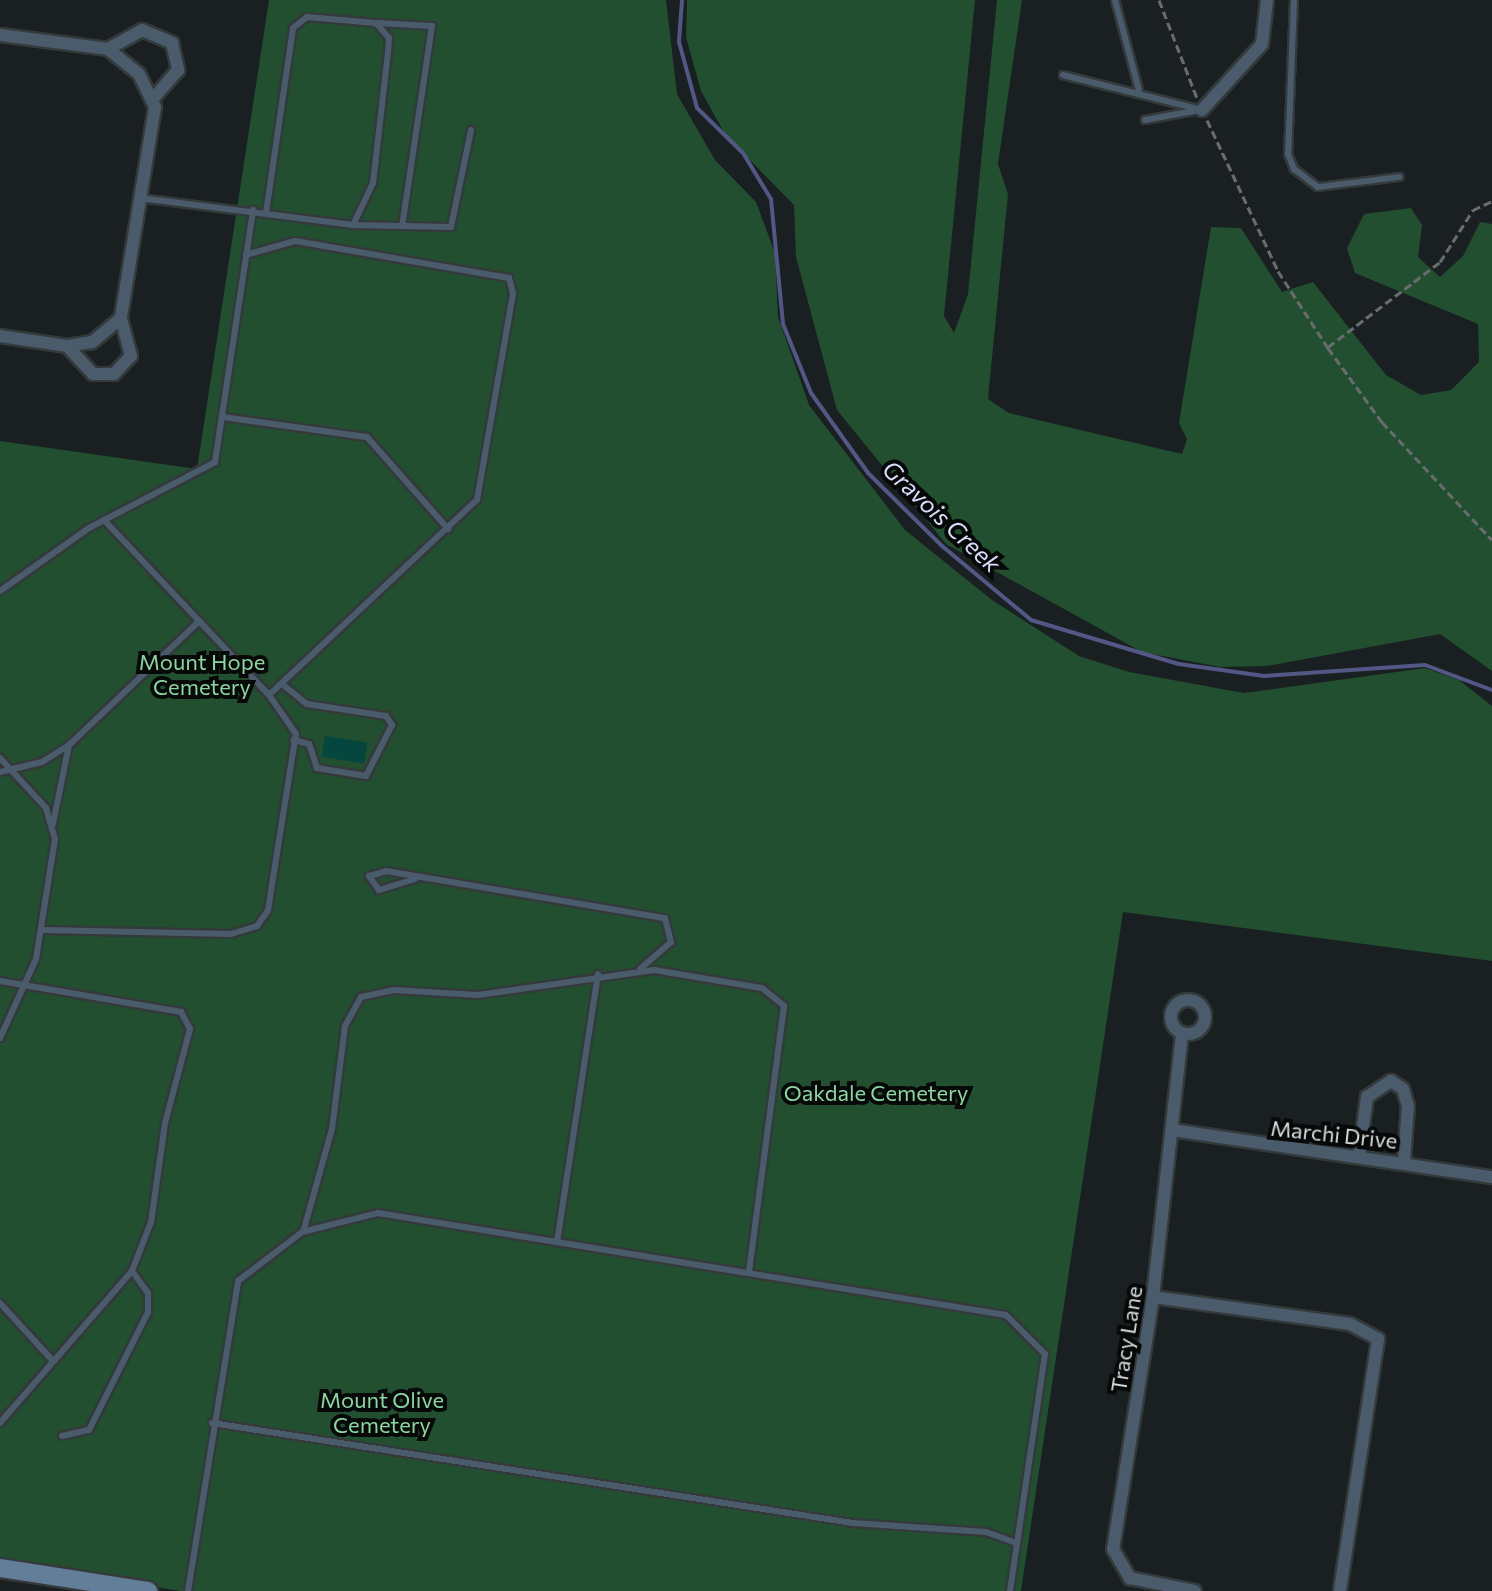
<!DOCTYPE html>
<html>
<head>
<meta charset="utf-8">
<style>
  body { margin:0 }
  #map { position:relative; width:1492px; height:1591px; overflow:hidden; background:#1a1f21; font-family:Commissioner,sans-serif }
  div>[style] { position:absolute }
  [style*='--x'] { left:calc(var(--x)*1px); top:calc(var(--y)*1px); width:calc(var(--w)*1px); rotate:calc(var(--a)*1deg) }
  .green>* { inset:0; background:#214f30 }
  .stream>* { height:4px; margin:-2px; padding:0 2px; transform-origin:2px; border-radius:2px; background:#525786 }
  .building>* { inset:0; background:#05463f; transform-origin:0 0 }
  .path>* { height:3px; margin-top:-1.5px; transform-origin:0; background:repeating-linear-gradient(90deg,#686c6e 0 8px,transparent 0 12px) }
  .roads { filter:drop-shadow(2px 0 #34393b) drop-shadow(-2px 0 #34393b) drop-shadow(0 2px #34393b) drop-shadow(0 -2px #34393b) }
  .lane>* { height:6px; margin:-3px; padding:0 3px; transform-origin:3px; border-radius:3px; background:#4a5c6c }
  .street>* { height:12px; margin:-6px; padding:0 6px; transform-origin:6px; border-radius:6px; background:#4a5c6c }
  .street>.ring { margin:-6px; padding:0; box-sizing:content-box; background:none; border:12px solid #4a5c6c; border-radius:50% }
  .secondary>* { height:18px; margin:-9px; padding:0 9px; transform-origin:9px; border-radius:9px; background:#637e98 }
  span { translate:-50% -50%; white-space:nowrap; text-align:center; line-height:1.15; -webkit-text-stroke:8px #070909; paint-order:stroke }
  .park-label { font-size:22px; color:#8cd6a1 }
  .street-label { font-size:22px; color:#d7dbdc }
  .water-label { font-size:24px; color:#d8ddfb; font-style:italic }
</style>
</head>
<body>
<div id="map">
  <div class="green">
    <div style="clip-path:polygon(269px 0,666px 0,677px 94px,715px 160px,756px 202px,775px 253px,778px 317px,809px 405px,905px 530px,992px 600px,1079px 656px,1129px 672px,1244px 693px,1425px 668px,1459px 680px,1492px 706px,1492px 961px,1123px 912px,1021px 1591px,181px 1591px,0 1564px,0 441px,197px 469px)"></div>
    <div style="clip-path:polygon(687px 0,975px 0,944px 316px,954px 333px,968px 294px,997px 0,1022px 0,998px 164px,1008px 194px,988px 399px,1009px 413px,1182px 454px,1187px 439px,1179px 423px,1211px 227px,1241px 228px,1282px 292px,1313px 282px,1386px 375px,1421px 395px,1451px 390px,1479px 362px,1478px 324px,1355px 273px,1347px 248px,1364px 214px,1411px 208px,1422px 225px,1418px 257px,1440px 277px,1463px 256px,1480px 222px,1492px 224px,1492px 671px,1440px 634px,1267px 666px,1220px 667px,1142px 652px,946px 544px,837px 410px,796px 257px,794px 205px,726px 136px,701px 91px,686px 37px)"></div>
  </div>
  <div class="stream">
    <div style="--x:682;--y:0;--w:42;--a:94.1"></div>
    <div style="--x:679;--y:42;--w:68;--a:74.7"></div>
    <div style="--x:697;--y:108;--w:64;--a:44.4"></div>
    <div style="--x:743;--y:153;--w:54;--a:58.7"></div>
    <div style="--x:771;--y:199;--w:126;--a:84.5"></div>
    <div style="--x:783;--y:324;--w:74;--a:67.9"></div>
    <div style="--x:811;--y:393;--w:98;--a:54.5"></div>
    <div style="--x:868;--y:473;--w:104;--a:44.6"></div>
    <div style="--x:942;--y:546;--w:116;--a:39.7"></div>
    <div style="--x:1031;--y:620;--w:154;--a:16.6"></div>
    <div style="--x:1179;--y:664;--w:86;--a:8"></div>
    <div style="--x:1264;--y:676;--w:161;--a:-3.9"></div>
    <div style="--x:1425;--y:665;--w:72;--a:20.5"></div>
  </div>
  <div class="building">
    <div style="left:325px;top:736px;width:43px;height:21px;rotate:9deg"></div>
  </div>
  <div class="path">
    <div style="--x:1159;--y:0;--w:105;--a:68.8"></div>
    <div style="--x:1207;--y:120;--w:167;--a:64.8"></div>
    <div style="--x:1278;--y:271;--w:92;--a:57"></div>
    <div style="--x:1328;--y:348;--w:92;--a:53.9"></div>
    <div style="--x:1382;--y:422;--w:161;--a:47"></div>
    <div style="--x:1328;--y:347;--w:141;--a:-37.2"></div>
    <div style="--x:1440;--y:262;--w:62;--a:-57.6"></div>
    <div style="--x:1473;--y:210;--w:21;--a:-25"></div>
  </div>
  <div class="roads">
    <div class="lane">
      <div style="--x:1115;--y:0;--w:93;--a:75.1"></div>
      <div style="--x:1294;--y:0;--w:154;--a:92.2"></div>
      <div style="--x:1288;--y:154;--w:16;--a:68"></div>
      <div style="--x:1294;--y:169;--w:30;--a:37"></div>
      <div style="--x:1318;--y:187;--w:82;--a:-7"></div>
      <div style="--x:378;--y:23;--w:54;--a:3.2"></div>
      <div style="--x:432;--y:26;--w:202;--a:98.5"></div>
      <div style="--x:1063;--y:75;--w:143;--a:14.1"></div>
      <div style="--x:1145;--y:120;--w:55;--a:-10.5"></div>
      <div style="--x:140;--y:198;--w:215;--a:7.2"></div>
      <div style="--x:353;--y:225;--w:98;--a:1.2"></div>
      <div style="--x:451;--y:227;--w:99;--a:-78.3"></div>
      <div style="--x:266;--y:213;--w:187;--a:-81.7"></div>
      <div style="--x:293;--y:28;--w:18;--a:-38"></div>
      <div style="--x:307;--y:17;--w:69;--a:5"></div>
      <div style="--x:376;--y:23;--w:20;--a:49"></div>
      <div style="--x:389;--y:38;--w:14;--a:94"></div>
      <div style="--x:388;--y:52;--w:132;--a:96.5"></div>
      <div style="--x:373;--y:183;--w:47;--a:115.5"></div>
      <div style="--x:222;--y:417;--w:146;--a:7.9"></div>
      <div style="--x:367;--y:437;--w:123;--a:48.6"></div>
      <div style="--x:104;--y:520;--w:241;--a:46.7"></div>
      <div style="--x:269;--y:695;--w:285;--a:-43.2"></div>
      <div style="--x:477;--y:500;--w:210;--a:-80.1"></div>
      <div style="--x:513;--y:293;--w:16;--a:-105"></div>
      <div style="--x:509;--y:278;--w:217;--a:-170.2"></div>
      <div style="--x:295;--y:241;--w:51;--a:164.1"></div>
      <div style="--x:0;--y:591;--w:109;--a:-35.3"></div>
      <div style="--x:89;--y:528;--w:142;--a:-27.6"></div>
      <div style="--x:215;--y:462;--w:255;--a:-81.4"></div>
      <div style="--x:282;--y:684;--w:32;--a:39"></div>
      <div style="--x:307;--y:704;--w:80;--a:8.6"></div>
      <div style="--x:386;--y:716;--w:11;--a:56"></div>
      <div style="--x:392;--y:725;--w:57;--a:117"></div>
      <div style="--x:366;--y:776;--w:50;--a:-170.7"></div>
      <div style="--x:317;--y:768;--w:25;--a:-108"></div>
      <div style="--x:309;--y:744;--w:16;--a:-165"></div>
      <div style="--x:0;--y:758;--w:68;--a:47.4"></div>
      <div style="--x:46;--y:808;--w:32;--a:74"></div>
      <div style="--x:55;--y:839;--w:121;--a:99"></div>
      <div style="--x:36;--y:959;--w:87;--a:114.5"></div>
      <div style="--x:0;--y:772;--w:43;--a:-13.4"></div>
      <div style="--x:42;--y:762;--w:32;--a:-32"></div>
      <div style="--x:53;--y:824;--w:81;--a:-78.6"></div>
      <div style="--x:69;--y:745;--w:180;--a:-43.6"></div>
      <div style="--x:415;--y:879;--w:38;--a:163"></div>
      <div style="--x:379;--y:890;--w:17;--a:-126"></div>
      <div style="--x:369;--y:876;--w:18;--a:-16"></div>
      <div style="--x:386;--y:871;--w:283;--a:9.6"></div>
      <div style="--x:665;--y:918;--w:25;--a:76"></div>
      <div style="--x:671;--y:942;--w:41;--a:138.9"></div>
      <div style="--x:44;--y:930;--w:187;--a:1.2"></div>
      <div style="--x:231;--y:934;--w:27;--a:-17"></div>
      <div style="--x:257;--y:926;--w:19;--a:-55"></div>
      <div style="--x:268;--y:910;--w:178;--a:-81"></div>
      <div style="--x:296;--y:734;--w:47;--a:-124.7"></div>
      <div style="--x:0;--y:981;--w:184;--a:9.7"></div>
      <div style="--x:181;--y:1012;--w:19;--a:62"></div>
      <div style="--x:190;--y:1029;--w:97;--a:104.9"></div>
      <div style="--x:165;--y:1123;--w:100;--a:98"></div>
      <div style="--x:151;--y:1222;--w:53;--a:111.2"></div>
      <div style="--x:132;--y:1271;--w:201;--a:131"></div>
      <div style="--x:304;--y:1229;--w:104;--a:-74.4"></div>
      <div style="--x:332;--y:1129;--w:104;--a:-82.8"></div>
      <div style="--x:345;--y:1026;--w:33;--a:-61"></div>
      <div style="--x:361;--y:997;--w:34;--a:-12"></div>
      <div style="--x:394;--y:990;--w:84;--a:3.4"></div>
      <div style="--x:478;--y:995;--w:178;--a:-8.1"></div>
      <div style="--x:654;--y:970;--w:109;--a:9.5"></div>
      <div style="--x:762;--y:988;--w:28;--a:39"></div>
      <div style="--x:784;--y:1006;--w:269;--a:97.5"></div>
      <div style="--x:557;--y:1242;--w:271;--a:-81.3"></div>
      <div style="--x:0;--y:1303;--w:77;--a:47.6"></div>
      <div style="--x:212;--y:1423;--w:649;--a:8.87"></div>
      <div style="--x:853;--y:1523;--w:133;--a:3.9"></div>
      <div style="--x:986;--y:1532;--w:33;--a:20"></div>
      <div style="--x:62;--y:1436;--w:28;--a:-13"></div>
      <div style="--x:89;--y:1430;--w:132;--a:-63.4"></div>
      <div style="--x:148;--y:1312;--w:19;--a:-90"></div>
      <div style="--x:148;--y:1293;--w:27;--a:-126"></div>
      <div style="--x:188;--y:1591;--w:314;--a:-80.8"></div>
      <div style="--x:238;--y:1281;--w:81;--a:-37.4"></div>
      <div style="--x:302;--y:1232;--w:78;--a:-14"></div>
      <div style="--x:378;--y:1213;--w:636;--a:9.23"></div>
      <div style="--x:1006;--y:1315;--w:55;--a:45"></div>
      <div style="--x:1045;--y:1354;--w:240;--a:98.4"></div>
    </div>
    <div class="street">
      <div style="--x:0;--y:35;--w:109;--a:7.4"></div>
      <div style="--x:108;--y:49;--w:40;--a:39"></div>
      <div style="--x:139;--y:74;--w:37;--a:64"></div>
      <div style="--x:155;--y:107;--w:214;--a:99.2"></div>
      <div style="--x:121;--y:318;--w:38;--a:140"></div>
      <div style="--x:92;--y:342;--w:25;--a:171"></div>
      <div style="--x:67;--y:346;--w:68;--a:-171.5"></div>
      <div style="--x:108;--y:49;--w:39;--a:-29"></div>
      <div style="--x:142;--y:30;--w:33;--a:23"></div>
      <div style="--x:172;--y:43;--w:28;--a:77"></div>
      <div style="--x:178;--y:70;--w:38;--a:131"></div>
      <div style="--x:1202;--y:110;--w:89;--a:-47.7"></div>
      <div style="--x:1262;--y:44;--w:44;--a:-83.5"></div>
      <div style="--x:67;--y:346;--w:38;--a:47"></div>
      <div style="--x:93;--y:374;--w:21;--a:0"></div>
      <div style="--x:114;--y:374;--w:25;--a:-47"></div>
      <div style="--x:131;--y:356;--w:39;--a:-105"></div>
      <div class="ring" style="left:1171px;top:1000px;width:22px;height:22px"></div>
      <div style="--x:1182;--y:1034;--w:265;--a:96.3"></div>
      <div style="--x:1153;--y:1297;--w:255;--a:99"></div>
      <div style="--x:1113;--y:1549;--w:34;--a:60"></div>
      <div style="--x:1130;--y:1578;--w:66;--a:11.3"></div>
      <div style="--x:1172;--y:1130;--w:323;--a:8.4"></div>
      <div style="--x:1359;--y:1157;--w:61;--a:-82.4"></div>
      <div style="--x:1367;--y:1097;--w:29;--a:-34"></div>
      <div style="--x:1391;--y:1081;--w:14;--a:34"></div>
      <div style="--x:1403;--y:1089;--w:18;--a:74"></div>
      <div style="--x:1408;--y:1106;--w:54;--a:94.2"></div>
      <div style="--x:1153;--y:1297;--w:199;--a:7.8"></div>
      <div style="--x:1350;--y:1324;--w:32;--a:28"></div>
      <div style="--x:1378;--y:1339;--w:255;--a:98.6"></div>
    </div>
    <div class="secondary">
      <div style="--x:0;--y:1568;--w:150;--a:8.8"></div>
    </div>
  </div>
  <div class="park-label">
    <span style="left:202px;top:674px">Mount Hope<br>Cemetery</span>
    <span style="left:876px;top:1093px">Oakdale Cemetery</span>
    <span style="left:382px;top:1412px">Mount Olive<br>Cemetery</span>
  </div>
  <div class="street-label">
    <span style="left:1334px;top:1134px;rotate:6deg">Marchi Drive</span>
    <span style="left:1126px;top:1339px;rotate:-81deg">Tracy Lane</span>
  </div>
  <div class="water-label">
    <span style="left:942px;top:516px;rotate:43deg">Gravois Creek</span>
  </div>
</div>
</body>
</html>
